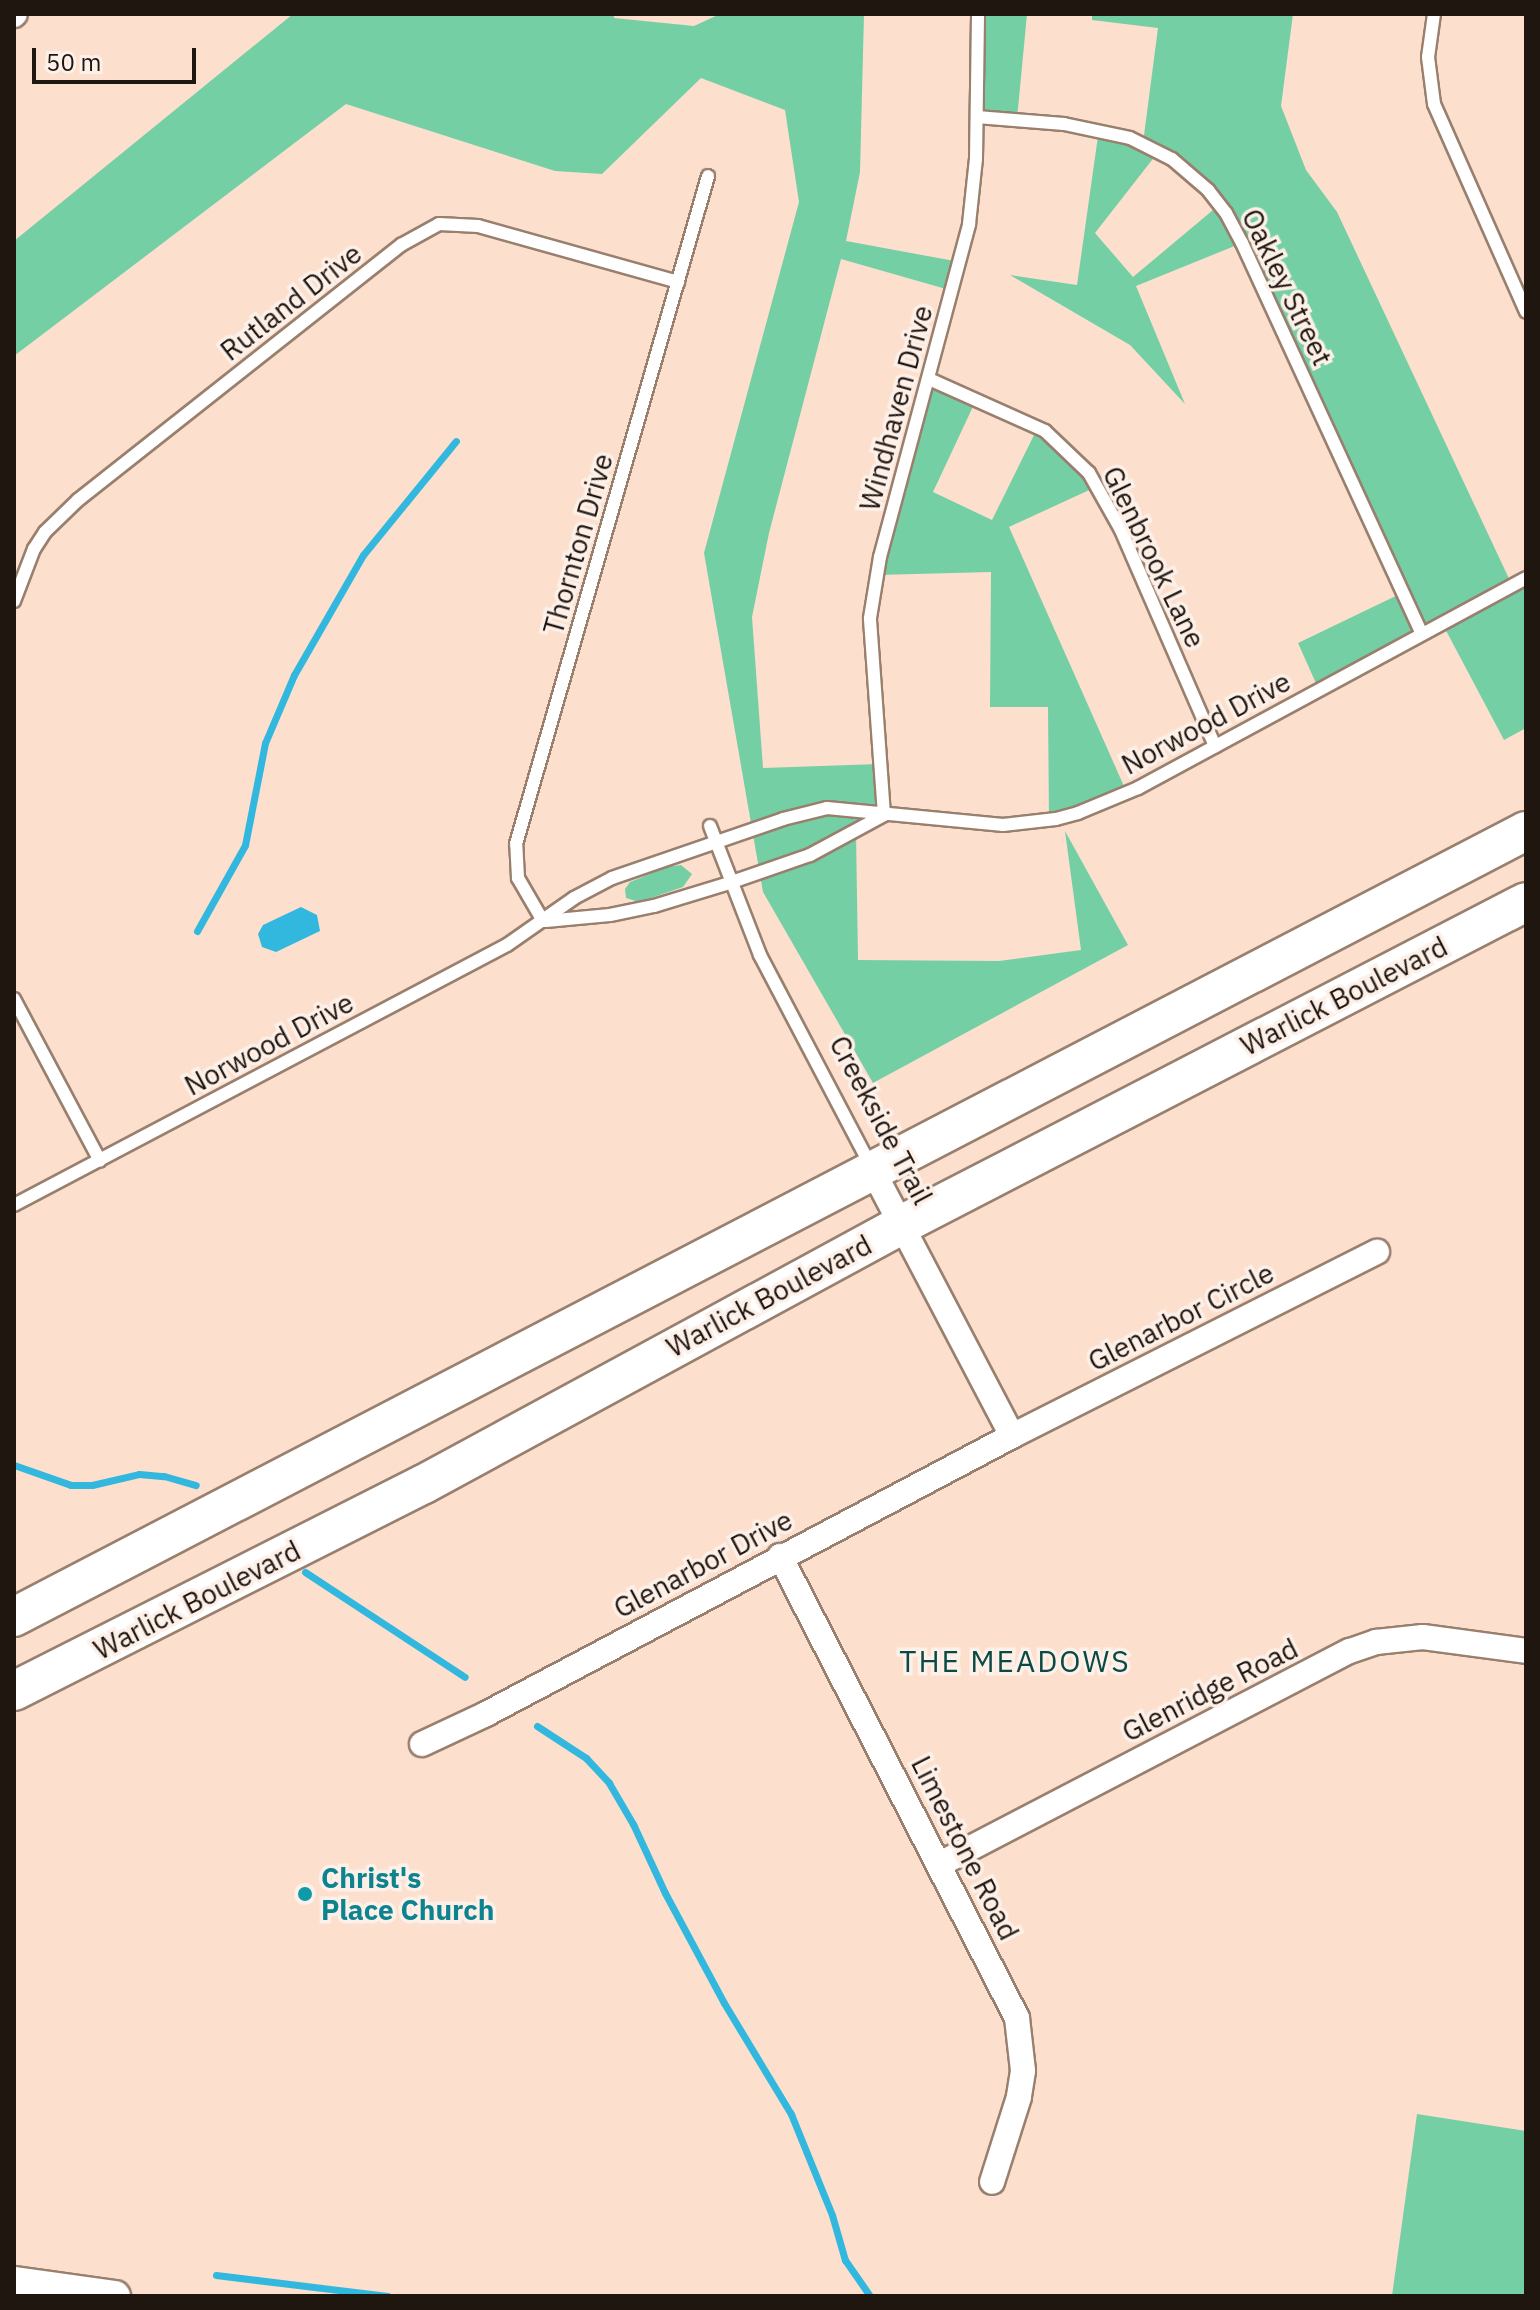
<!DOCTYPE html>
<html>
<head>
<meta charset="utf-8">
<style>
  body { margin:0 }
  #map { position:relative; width:1540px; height:2310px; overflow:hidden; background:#fcdfcc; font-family:"IBM Plex Sans",sans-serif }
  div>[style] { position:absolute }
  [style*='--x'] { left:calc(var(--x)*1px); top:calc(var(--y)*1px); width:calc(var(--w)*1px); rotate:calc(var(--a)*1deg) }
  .green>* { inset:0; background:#75cfa5 }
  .water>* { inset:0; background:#32b8df }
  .stream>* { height:7px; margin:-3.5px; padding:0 3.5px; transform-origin:3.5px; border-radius:3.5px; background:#32b8df }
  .roads { filter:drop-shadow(2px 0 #997f6e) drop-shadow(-2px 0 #997f6e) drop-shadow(0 2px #997f6e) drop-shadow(0 -2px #997f6e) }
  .service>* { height:12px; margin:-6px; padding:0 6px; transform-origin:6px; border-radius:6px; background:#fff }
  .minor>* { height:24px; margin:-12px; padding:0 12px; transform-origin:12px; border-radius:12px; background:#fff }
  .tertiary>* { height:30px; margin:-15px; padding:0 15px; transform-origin:15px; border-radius:15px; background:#fff }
  .primary>* { height:38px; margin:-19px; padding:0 19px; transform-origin:19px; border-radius:19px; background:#fff }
  .dots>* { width:22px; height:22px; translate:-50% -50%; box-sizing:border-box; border:4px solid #fcf0e9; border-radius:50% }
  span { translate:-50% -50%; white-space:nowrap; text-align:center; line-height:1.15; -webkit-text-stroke:7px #fcf0e9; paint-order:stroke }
  .street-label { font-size:28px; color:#201610 }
  .culture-label { font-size:28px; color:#0d838f; font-weight:700 }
  .left { translate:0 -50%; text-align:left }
  .neighbourhood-label { font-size:30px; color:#0b4944; letter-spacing:2px }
  .frame { position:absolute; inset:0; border:16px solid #201610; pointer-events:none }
  .scale { position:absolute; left:32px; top:48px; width:164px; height:36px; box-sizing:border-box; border:4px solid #201610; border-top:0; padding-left:10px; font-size:24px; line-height:28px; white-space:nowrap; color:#201610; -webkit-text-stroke:6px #fcf0e9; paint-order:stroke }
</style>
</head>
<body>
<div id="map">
  <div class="green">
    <div style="clip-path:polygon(293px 14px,614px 14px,614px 18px,694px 26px,720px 14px,864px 14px,860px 172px,846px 241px,960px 262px,953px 291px,841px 259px,769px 533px,752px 617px,763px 768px,879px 764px,884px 815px,856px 833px,858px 960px,999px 961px,1081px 950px,1065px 831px,1128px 945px,873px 1083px,763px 892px,704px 553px,799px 202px,785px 110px,701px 78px,602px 174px,555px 171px,346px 104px,14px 356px,14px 241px)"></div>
    <div style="clip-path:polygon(978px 14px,1027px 14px,1017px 119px,977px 117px)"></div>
    <div style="clip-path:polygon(evenodd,1092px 14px,1293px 14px,1281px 106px,1306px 170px,1337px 212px,1512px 585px,1526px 578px,1526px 728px,1504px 740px,1442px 623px,1319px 690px,1298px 643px,1402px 593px,1242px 243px,1136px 286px,1185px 404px,1130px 345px,1010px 275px,1077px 285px,1099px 129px,1143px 143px,1158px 28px,1092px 20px,1092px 14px,1159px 151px,1219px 205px,1133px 277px,1095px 233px,1159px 151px)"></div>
    <div style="clip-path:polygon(929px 379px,977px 398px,933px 492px,992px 520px,1038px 427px,1098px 486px,1009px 527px,1127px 793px,1049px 820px,1048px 707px,990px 707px,991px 572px,877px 575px)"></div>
    <div style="clip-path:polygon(681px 865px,692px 874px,683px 887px,639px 902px,626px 898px,625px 889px,630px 882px,667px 867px)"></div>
    <div style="clip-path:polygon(1417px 2114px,1526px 2131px,1526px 2296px,1392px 2296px)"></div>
  </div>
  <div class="water">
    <div style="clip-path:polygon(301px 907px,317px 915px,320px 931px,276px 952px,262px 947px,258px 934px,263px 925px)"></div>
  </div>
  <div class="stream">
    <div style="--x:197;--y:931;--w:98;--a:-60.8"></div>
    <div style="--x:245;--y:845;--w:104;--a:-78.9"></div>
    <div style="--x:265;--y:743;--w:74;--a:-66.9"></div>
    <div style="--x:294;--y:675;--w:138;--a:-60.1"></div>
    <div style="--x:363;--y:555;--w:147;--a:-50.8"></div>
    <div style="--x:14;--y:1465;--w:60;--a:19.3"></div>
    <div style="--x:71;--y:1485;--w:21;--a:0"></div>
    <div style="--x:92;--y:1485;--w:48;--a:-13.2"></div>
    <div style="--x:139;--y:1474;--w:25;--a:5"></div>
    <div style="--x:164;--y:1476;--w:33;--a:16"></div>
    <div style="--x:305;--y:1572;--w:191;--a:33.3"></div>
    <div style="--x:537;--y:1726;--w:59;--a:33.1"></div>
    <div style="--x:586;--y:1758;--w:34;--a:47"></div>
    <div style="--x:609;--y:1783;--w:48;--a:59.7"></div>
    <div style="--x:633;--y:1824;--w:76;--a:65.1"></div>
    <div style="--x:665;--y:1893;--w:125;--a:61.8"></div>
    <div style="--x:724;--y:2003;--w:130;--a:58.9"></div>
    <div style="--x:791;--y:2114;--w:109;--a:67.9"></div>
    <div style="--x:832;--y:2215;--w:47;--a:73.9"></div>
    <div style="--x:845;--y:2260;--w:44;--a:55.2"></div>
    <div style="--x:216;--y:2275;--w:173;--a:7"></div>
  </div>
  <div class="roads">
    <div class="service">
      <div style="--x:1434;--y:14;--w:43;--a:97.9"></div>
      <div style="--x:1428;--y:57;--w:47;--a:82.7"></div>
      <div style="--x:1434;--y:104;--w:227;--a:66.1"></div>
      <div style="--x:977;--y:117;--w:87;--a:4.6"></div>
      <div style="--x:1064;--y:124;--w:67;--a:12"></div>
      <div style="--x:1130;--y:138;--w:47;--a:26.6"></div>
      <div style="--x:1172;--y:159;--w:48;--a:40.7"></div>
      <div style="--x:1208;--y:190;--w:29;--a:52"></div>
      <div style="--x:1226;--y:213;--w:34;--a:62"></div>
      <div style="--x:1242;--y:243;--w:430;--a:65.3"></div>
      <div style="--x:929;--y:379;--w:127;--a:24.1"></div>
      <div style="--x:1045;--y:431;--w:61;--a:43.7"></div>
      <div style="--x:1089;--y:473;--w:65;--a:60.7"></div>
      <div style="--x:1121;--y:530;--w:236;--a:66.5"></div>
      <div style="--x:14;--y:601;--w:56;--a:-69"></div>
      <div style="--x:34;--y:549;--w:20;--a:-57"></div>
      <div style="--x:45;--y:532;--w:46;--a:-44.1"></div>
      <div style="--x:78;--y:500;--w:412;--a:-38.3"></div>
      <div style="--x:401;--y:245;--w:43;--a:-28.9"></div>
      <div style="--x:439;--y:224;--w:39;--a:3"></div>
      <div style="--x:478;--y:226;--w:208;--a:15.6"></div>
      <div style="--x:884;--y:815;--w:197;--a:-94.1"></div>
      <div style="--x:870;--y:618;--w:62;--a:-80.7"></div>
      <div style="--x:880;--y:557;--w:345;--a:-75"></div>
      <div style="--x:969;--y:224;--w:65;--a:-83.9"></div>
      <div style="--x:976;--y:159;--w:145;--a:-89.2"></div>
      <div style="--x:710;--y:826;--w:138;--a:68.8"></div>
      <div style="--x:760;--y:955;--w:238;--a:62.3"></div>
      <div style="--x:543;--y:921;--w:50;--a:-120.2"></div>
      <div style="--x:518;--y:878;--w:34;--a:-93"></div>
      <div style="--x:516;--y:844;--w:695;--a:-73.96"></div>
      <div style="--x:546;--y:921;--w:64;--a:-5.4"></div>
      <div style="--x:610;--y:915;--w:45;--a:-11.6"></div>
      <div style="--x:654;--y:906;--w:78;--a:-17"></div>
      <div style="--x:729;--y:883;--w:86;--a:-19.1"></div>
      <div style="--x:810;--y:855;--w:84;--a:-28.4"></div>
      <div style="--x:14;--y:999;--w:183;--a:62"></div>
      <div style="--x:14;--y:1205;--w:557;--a:-27.81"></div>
      <div style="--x:507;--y:945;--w:82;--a:-35"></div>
      <div style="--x:574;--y:898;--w:43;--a:-27.8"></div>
      <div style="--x:612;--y:878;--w:181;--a:-19"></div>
      <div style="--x:783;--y:819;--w:45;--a:-14"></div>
      <div style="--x:827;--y:808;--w:177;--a:5.5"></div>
      <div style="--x:1003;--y:825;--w:53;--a:-6.5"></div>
      <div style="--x:1056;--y:819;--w:23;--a:-15"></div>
      <div style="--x:1078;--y:813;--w:65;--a:-22.6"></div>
      <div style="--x:1138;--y:788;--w:441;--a:-28.4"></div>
    </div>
    <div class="minor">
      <div style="--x:14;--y:15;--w:1;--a:-45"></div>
      <div style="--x:872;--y:1169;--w:301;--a:62.3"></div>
      <div style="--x:780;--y:1556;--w:519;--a:62.84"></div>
      <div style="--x:1017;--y:2018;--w:53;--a:83.5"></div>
      <div style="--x:1023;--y:2071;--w:26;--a:99"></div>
      <div style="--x:1019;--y:2097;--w:89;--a:107.6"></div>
      <div style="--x:422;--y:1744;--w:71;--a:-25.1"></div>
      <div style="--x:486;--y:1714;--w:595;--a:-27.86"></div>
      <div style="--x:1012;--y:1436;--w:409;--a:-26.8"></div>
      <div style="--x:940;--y:1864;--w:462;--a:-27.5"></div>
      <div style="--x:1350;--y:1651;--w:28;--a:-19"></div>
      <div style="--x:1376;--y:1642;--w:47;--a:-6.1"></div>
      <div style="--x:1423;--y:1637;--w:104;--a:7.7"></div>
    </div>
    <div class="tertiary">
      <div style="--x:14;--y:2282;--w:102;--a:7.9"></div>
    </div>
    <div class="primary">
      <div style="--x:14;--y:1617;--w:1704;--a:-27.47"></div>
      <div style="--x:14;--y:1691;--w:459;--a:-26.8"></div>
      <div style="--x:424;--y:1484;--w:545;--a:-28.49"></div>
      <div style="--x:903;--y:1224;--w:701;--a:-27.33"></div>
    </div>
  </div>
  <div class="dots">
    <div style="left:305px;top:1894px;background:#0f9aa8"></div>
  </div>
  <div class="street-label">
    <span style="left:1287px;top:287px;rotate:64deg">Oakley Street</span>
    <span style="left:291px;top:302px;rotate:-38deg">Rutland Drive</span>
    <span style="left:896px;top:408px;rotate:-75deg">Windhaven Drive</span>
    <span style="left:578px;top:544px;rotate:-74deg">Thornton Drive</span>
    <span style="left:1154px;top:557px;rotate:64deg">Glenbrook Lane</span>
    <span style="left:1206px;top:723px;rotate:-28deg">Norwood Drive</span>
    <span style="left:1344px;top:996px;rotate:-27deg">Warlick Boulevard</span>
    <span style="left:269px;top:1044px;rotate:-28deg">Norwood Drive</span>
    <span style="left:881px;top:1120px;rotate:62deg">Creekside Trail</span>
    <span style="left:769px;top:1296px;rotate:-28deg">Warlick Boulevard</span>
    <span style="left:1181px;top:1317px;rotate:-27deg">Glenarbor Circle</span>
    <span style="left:703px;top:1564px;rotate:-28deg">Glenarbor Drive</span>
    <span style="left:197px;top:1600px;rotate:-27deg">Warlick Boulevard</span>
    <span style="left:1210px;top:1690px;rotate:-27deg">Glenridge Road</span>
    <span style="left:965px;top:1848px;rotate:63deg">Limestone Road</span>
  </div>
  <div class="culture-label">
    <span class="left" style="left:321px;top:1894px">Christ's<br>Place Church</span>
  </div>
  <div class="neighbourhood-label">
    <span style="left:1015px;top:1661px">THE MEADOWS</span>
  </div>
  <div class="frame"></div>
  <div class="scale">50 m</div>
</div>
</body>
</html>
